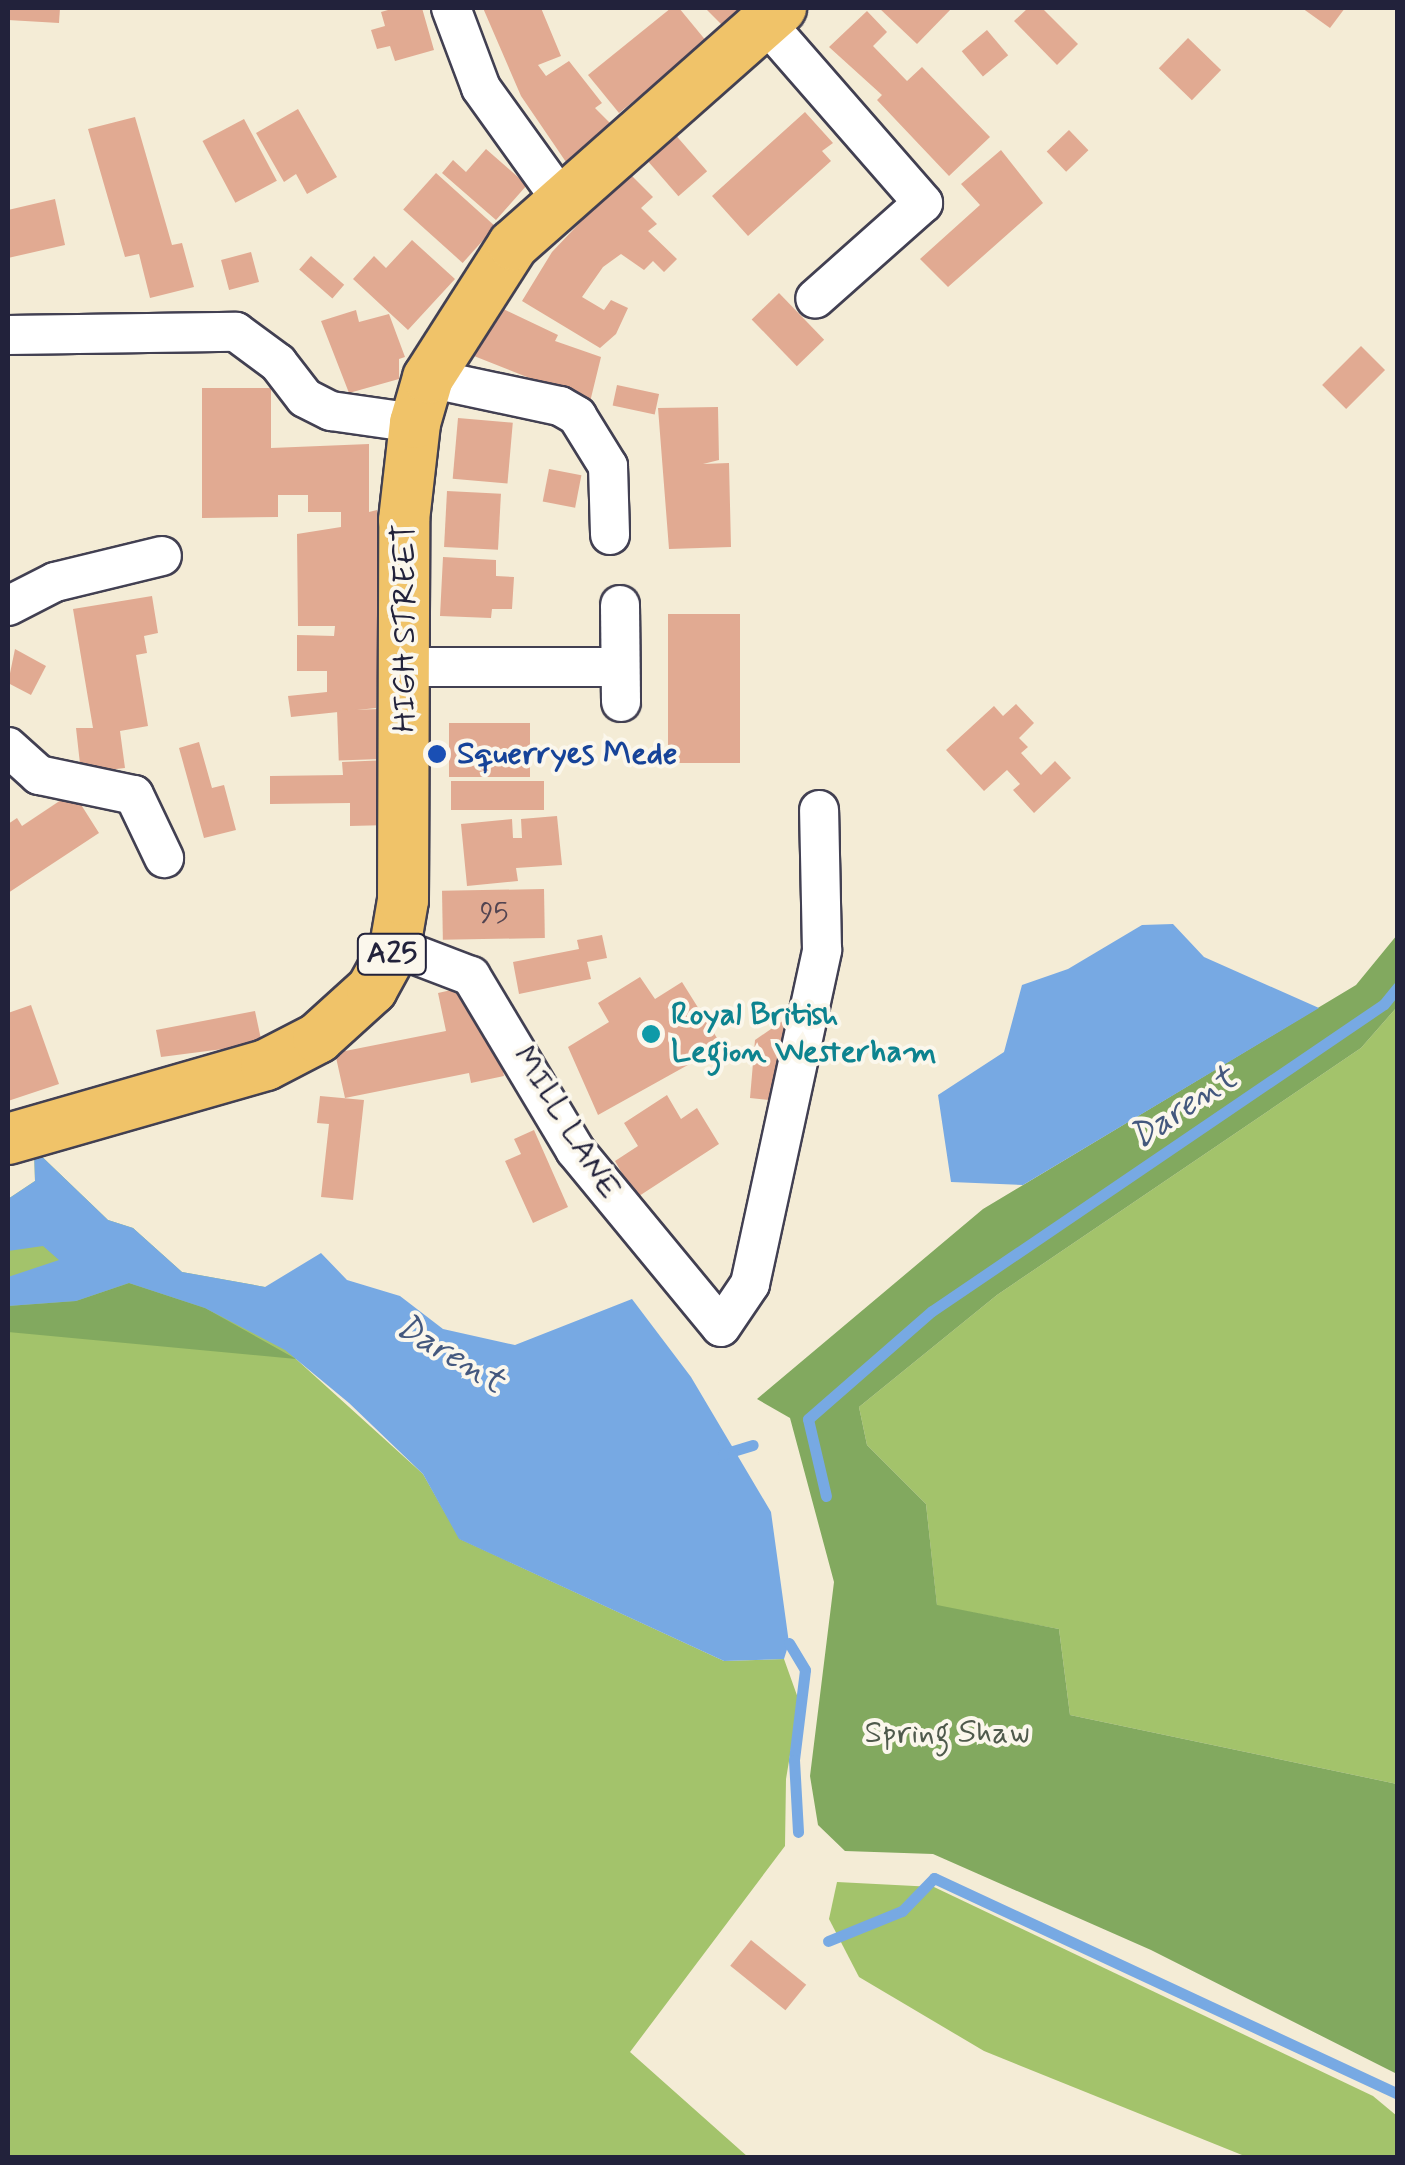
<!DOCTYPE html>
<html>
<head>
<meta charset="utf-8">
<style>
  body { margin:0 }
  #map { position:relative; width:1405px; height:2165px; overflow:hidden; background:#f4ecd6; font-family:Mynerve,sans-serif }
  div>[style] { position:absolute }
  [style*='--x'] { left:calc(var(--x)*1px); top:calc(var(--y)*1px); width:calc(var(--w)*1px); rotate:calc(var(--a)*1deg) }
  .green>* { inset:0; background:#a3c36b }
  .forest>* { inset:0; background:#82a95f }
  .water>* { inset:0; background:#77a9e3 }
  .stream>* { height:11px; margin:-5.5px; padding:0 5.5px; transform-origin:5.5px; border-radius:5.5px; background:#77a9e3 }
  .building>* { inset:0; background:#e1aa92; transform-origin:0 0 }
  .roads { filter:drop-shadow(2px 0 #424052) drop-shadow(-2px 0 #424052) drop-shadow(0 2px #424052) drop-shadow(0 -2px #424052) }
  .minor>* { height:38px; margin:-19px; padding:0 19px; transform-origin:19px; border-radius:19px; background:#fff }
  .major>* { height:50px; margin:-25px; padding:0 25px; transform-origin:25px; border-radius:25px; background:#f0c369 }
  .dots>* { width:28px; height:28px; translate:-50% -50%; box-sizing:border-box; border:5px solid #fbf7ec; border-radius:50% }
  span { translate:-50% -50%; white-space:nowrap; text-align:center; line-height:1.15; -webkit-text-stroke:8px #fbf7ec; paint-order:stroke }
  .number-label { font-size:28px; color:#524451 }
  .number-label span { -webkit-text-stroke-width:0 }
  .shield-label span { padding:2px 8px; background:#fbf7ec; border:2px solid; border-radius:8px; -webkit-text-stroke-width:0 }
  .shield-label { font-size:30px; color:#22223b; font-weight:700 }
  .street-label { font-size:32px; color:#22223b }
  .transit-label { font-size:32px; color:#164399; font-weight:700 }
  .left { translate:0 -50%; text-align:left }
  .culture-label { font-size:32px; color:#0d838f; font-weight:700 }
  .park-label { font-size:32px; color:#4f5a4c }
  .water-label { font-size:35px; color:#44587e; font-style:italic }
  .frame { position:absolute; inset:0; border:10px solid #22223b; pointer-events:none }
</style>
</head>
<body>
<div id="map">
  <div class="green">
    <div style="clip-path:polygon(1397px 1007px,1397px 1784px,1070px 1715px,1059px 1629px,937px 1606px,926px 1504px,867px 1445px,859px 1407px,997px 1295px,1361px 1048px)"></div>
    <div style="clip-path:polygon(34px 1149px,108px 1220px,133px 1228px,182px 1272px,265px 1287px,296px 1359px,423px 1474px,460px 1539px,724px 1661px,784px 1659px,799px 1701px,786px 1779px,785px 1846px,630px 2052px,748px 2157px,8px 2158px,8px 1199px,35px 1181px)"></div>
    <div style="clip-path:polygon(837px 1882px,934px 1887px,1373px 2096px,1397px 2116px,1397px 2157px,1247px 2157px,984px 2051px,859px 1977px,829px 1919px)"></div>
  </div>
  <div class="forest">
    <div style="clip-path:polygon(1397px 935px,1397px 1007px,1361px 1048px,997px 1295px,859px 1407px,867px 1445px,926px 1504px,937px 1605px,1059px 1629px,1070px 1715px,1397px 1784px,1397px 2074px,1151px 1950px,933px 1854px,845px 1851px,818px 1825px,810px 1776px,834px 1582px,790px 1418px,757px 1399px,983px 1209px,1356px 985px)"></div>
    <div style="clip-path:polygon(129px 1283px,205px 1308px,296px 1359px,8px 1332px,8px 1306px,76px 1301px)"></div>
  </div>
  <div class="water">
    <div style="clip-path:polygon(1173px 924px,1204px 957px,1319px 1008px,1023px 1185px,951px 1182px,938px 1095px,1004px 1052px,1022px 985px,1068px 969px,1142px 925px)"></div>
    <div style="clip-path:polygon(34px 1149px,108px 1220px,133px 1228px,182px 1272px,265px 1287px,321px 1253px,347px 1280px,400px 1296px,443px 1329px,515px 1345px,632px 1299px,691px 1377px,771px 1512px,789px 1643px,784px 1659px,724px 1661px,459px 1539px,423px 1474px,349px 1403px,285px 1350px,205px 1308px,129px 1283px,76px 1301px,8px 1306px,8px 1277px,59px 1260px,43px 1246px,8px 1251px,8px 1199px,35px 1181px)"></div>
  </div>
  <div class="stream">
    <div style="--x:723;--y:1454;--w:31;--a:-17"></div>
    <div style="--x:826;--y:1496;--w:79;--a:-103.2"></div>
    <div style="--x:808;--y:1419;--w:164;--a:-41.1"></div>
    <div style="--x:932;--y:1311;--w:546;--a:-34.18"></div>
    <div style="--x:1384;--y:1004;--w:22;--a:-51"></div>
    <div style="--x:789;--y:1643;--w:31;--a:59"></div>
    <div style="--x:805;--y:1670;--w:91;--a:97"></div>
    <div style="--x:794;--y:1760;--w:72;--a:86.8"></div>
    <div style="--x:828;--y:1941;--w:80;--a:-22.1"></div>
    <div style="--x:902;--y:1911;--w:46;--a:-45.9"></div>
    <div style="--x:934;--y:1878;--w:512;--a:24.96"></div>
  </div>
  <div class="building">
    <div style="clip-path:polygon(8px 8px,60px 8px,59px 23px,8px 20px)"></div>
    <div style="clip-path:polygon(395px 8px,422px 8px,434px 50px,395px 61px,390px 46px,377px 49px,371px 30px,385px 26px,381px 12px)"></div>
    <div style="clip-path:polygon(483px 8px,541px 8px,561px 56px,538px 65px,546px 76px,569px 61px,602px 103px,595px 108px,610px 123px,566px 162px,521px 96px)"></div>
    <div style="clip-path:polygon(671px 8px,679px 8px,707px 42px,619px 113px,588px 75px)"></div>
    <div style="clip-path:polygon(705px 8px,748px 8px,726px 29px)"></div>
    <div style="clip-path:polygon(879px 8px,952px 8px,917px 44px)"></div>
    <div style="clip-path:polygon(1028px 8px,1042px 8px,1078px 44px,1057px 65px,1014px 21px)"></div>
    <div style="clip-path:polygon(1302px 8px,1345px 8px,1330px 28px)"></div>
    <div style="clip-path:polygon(867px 11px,887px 32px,873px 46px,907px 81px,922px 67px,990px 137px,949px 176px,877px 100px,882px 95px,829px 47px)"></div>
    <div style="left:987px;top:30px;width:33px;height:33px;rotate:50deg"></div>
    <div style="left:1188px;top:38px;width:46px;height:42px;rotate:44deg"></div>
    <div style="clip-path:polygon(298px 109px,337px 177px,307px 194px,296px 174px,284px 182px,256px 133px)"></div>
    <div style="clip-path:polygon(805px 112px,833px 143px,822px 151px,831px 161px,748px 236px,712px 196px)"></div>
    <div style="clip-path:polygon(135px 117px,172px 245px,182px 243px,194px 287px,150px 298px,139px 254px,125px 257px,88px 129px)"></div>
    <div style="left:244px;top:119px;width:70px;height:47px;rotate:62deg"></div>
    <div style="left:1069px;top:130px;width:28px;height:31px;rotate:46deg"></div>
    <div style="left:673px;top:132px;width:52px;height:38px;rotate:49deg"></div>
    <div style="clip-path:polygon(486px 149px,527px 185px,496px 220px,442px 173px,453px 160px,466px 172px)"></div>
    <div style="clip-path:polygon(1001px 150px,1043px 203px,948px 287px,920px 259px,980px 205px,961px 184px)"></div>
    <div style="clip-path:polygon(628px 172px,653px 197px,641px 208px,657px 224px,648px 231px,677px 259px,664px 272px,653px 261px,644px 270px,621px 254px,603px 267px,582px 297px,604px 310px,611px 300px,628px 308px,616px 334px,600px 348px,522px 301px,552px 252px)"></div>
    <div style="left:436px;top:173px;width:80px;height:49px;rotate:42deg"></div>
    <div style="clip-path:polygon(55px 199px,65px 245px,8px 258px,8px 210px)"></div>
    <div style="clip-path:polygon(412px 240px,455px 279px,408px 330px,353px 279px,374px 256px,386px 268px)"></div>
    <div style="left:251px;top:252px;width:31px;height:31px;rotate:75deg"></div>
    <div style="left:311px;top:256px;width:44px;height:18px;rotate:41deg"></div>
    <div style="left:779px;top:293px;width:65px;height:38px;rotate:46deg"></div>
    <div style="clip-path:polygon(497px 306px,558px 335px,555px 341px,601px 357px,590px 402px,474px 356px)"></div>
    <div style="clip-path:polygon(356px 310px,359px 322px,389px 314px,405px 357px,399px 359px,399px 379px,349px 393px,321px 321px)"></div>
    <div style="left:1361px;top:346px;width:34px;height:55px;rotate:45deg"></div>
    <div style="left:617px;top:385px;width:43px;height:21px;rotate:12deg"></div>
    <div style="clip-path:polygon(202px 388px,271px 388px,271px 448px,369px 444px,369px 512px,377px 510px,380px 600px,376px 708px,291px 717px,288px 696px,327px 692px,327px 671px,297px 671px,297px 635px,334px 636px,335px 626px,298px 626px,297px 534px,341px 527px,341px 512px,308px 512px,308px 495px,278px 495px,278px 517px,202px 518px)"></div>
    <div style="clip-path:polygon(718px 407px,719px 460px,703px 464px,729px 463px,731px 547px,669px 549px,658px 408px)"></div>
    <div style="left:458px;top:418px;width:55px;height:61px;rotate:5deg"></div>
    <div style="left:549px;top:469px;width:33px;height:33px;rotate:11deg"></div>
    <div style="left:447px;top:491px;width:54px;height:56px;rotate:3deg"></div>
    <div style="clip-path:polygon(443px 557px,496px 560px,496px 576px,514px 577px,512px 609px,492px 609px,491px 618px,440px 616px)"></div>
    <div style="clip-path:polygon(152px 596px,158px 633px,144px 636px,147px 653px,136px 655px,148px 726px,120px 731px,125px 768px,81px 773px,76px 728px,93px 728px,73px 609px)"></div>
    <div style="left:668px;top:614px;width:72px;height:149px"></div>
    <div style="clip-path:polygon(15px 649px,46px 666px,31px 695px,8px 683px)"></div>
    <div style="clip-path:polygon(1016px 704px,1034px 723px,1019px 738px,1028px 747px,1021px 753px,1041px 775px,1055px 761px,1071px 778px,1034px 813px,1013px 790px,1020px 784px,1007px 770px,984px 791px,946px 750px,994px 706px,1003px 716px)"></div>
    <div style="left:379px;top:709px;width:50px;height:42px;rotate:88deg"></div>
    <div style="left:449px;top:723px;width:81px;height:54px"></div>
    <div style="clip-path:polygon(199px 742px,212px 788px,224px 785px,236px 830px,204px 838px,179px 748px)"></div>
    <div style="clip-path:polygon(388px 760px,389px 825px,350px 826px,350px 803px,270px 804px,270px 776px,343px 775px,342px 762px)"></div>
    <div style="left:451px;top:781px;width:93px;height:29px"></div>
    <div style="clip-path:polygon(73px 792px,99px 833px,8px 893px,8px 824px,17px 818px,22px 826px)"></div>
    <div style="clip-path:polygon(557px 816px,562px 865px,516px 868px,518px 881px,467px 886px,461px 824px,512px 819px,513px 838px,522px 838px,521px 819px)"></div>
    <div style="left:544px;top:889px;width:49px;height:102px;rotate:89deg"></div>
    <div style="clip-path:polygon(602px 935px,607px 958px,587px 962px,591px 979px,519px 994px,513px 962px,579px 949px,577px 940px)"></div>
    <div style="clip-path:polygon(640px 977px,655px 999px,682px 982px,722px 1046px,598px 1115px,568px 1047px,609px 1022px,598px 1003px)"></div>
    <div style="clip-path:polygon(469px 986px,477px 1025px,492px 1022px,504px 1076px,471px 1083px,469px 1073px,345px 1098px,335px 1053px,446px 1031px,438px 993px)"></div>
    <div style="clip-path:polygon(31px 1005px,59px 1084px,8px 1101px,8px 1013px)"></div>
    <div style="clip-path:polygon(255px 1011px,262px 1044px,161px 1057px,156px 1030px)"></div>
    <div style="clip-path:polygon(784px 1020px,777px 1101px,750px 1098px,755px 1040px)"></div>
    <div style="clip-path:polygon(667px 1095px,681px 1119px,697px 1108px,719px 1144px,636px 1198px,615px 1161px,638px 1146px,624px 1123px)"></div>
    <div style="clip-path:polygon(320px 1096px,364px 1100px,353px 1200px,321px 1197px,329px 1124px,317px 1123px)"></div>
    <div style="clip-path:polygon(534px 1130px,568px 1207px,533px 1223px,505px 1161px,521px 1154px,514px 1139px)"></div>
    <div style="left:751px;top:1940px;width:71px;height:33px;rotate:39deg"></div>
  </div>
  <div class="roads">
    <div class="minor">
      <div style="--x:451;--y:8;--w:85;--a:69.4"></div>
      <div style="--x:481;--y:88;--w:135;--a:54.3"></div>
      <div style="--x:766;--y:23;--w:239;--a:48.9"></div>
      <div style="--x:923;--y:203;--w:144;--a:138.4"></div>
      <div style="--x:8;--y:335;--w:228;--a:-0.8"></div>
      <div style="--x:236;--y:332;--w:52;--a:36.4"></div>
      <div style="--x:278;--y:363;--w:44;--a:52.4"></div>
      <div style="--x:305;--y:398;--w:29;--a:27"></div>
      <div style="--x:331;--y:411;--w:85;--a:8.1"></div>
      <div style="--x:428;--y:378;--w:135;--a:12"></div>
      <div style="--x:560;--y:406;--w:20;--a:30"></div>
      <div style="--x:577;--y:416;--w:59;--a:58.2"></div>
      <div style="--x:608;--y:466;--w:69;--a:88.3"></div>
      <div style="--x:620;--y:605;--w:97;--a:89.4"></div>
      <div style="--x:8;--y:606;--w:53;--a:-27.1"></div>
      <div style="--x:55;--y:582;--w:110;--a:-13.7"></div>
      <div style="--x:404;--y:667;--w:216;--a:0"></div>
      <div style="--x:8;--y:747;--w:42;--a:42.1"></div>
      <div style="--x:39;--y:775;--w:97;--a:11.9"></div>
      <div style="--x:134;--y:795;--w:70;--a:64.5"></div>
      <div style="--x:395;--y:947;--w:81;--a:20.9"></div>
      <div style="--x:471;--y:976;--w:203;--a:59.1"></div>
      <div style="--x:575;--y:1150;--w:229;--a:50.5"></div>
      <div style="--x:721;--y:1327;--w:52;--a:-56"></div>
      <div style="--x:750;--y:1284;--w:342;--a:-77.8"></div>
      <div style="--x:822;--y:950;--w:140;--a:-91.2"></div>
    </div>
    <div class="major">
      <div style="--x:8;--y:1139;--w:268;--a:-16"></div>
      <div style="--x:266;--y:1065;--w:59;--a:-27.4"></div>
      <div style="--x:318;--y:1038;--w:73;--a:-42.2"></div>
      <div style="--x:372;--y:989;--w:48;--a:-61.3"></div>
      <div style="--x:395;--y:947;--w:48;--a:-80.3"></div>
      <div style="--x:403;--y:900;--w:380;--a:-89.8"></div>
      <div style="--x:404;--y:520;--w:98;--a:-83.5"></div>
      <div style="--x:415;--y:423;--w:47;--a:-73.9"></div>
      <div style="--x:428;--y:378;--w:158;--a:-57.4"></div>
      <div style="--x:513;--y:245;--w:358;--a:-41.5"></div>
    </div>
  </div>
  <div class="dots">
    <div style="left:437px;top:754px;background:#1a4fb4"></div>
    <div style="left:651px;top:1034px;background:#0f9aa8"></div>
  </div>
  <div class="number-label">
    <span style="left:494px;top:915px">95</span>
  </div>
  <div class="shield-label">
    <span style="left:392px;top:954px">A25</span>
  </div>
  <div class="street-label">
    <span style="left:405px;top:628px;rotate:-90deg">HIGH STREET</span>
    <span style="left:566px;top:1123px;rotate:58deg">MILL LANE</span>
  </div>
  <div class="transit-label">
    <span class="left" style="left:457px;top:754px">Squerryes Mede</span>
  </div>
  <div class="culture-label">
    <span class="left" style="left:671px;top:1034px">Royal British<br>Legion Westerham</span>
  </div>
  <div class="park-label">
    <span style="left:947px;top:1733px">Spring Shaw</span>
  </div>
  <div class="water-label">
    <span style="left:1183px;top:1108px;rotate:-34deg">Darent</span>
    <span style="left:450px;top:1354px;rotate:31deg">Darent</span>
  </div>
  <div class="frame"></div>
</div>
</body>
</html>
